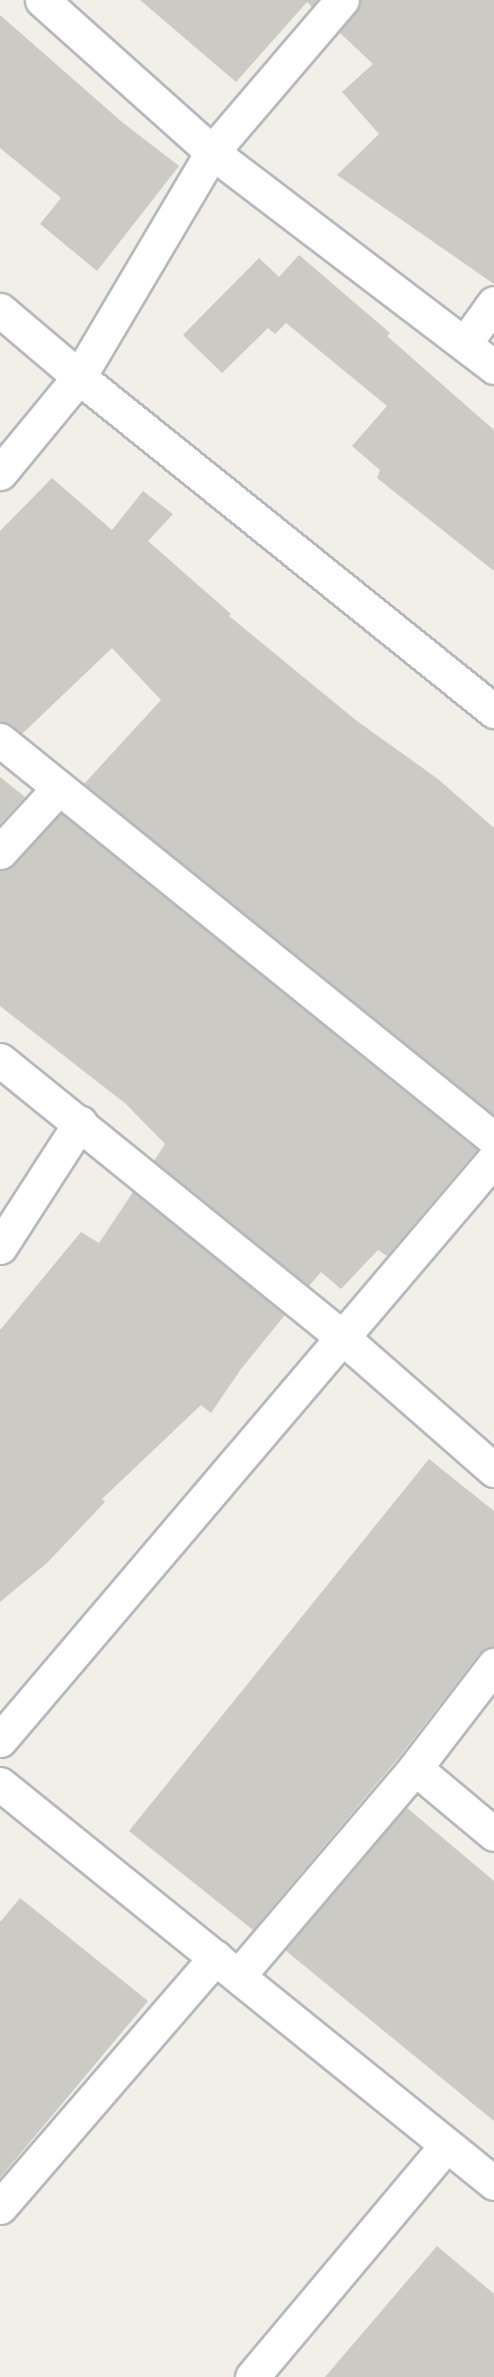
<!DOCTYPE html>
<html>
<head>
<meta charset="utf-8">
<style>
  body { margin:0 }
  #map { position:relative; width:494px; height:2377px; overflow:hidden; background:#f1efe8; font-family:"Space Grotesk",sans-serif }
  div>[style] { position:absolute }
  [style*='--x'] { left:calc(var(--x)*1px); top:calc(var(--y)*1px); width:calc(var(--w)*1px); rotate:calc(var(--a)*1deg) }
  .building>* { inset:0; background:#cccac5 }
  .roads { filter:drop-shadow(2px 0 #b5b8bc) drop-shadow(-2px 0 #b5b8bc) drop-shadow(0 2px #b5b8bc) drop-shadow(0 -2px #b5b8bc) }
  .minor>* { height:33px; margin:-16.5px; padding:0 16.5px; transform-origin:16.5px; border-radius:16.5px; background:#fff }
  span { translate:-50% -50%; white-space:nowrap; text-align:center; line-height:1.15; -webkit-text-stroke:4.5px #fff; paint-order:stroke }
</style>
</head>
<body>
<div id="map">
  <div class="building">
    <div style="clip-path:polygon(140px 0,317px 0,312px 7px,307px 2px,236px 82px)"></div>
    <div style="clip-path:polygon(360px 0,494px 0,494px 284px,337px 175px,379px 134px,342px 92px,373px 64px,339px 32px,356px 12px)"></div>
    <div style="clip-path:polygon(0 15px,122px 122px,179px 166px,97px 271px,40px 224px,61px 198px,0 148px)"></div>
    <div style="clip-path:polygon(299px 255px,390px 333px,387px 336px,494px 430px,494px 571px,377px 478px,380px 470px,352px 446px,387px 406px,286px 323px,275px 334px,268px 328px,222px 373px,183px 335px,259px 258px,279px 277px)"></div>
    <div style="clip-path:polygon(52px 478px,112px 530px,143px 491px,173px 514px,148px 541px,231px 614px,229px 616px,357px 721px,438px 779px,494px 828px,494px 1115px,84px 784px,161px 700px,112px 648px,22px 734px,11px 725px,0 722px,0 531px)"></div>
    <div style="clip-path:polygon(0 777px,25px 797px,0 824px)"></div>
    <div style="clip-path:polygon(61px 813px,477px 1150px,387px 1256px,378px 1250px,341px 1289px,321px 1272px,309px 1286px,154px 1161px,165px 1144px,126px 1104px,0 1006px,0 870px,14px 865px)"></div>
    <div style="clip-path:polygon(133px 1192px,285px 1315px,241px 1369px,211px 1413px,201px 1405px,102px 1499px,105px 1502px,47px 1563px,0 1602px,0 1330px,81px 1232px,99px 1243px)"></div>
    <div style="clip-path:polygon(429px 1459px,494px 1511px,494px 1647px,479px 1654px,400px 1756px,253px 1930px,129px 1831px)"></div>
    <div style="clip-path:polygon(406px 1807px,494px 1881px,494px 2121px,285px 1950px)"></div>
    <div style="clip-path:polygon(20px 1898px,148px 2001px,0 2178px,0 1922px)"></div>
    <div style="clip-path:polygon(437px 2246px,494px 2294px,494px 2377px,325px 2377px)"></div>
  </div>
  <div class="roads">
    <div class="minor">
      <div style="--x:42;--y:0;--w:228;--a:41.8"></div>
      <div style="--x:212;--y:152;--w:355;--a:37.3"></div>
      <div style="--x:0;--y:310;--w:104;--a:40.3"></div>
      <div style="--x:79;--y:377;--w:533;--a:38.83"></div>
      <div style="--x:465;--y:343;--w:49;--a:-54.1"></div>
      <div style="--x:0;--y:473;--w:124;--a:-50.5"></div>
      <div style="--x:79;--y:377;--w:261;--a:-59.4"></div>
      <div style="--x:212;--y:152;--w:200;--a:-49.5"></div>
      <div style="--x:0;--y:740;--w:635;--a:38.93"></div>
      <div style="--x:0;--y:852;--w:86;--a:-47.4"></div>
      <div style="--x:0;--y:1060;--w:440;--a:39"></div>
      <div style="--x:342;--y:1337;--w:202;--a:41.2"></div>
      <div style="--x:0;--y:1247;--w:148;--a:-57.2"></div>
      <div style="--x:0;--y:1740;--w:763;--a:-49.63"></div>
      <div style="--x:415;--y:1768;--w:103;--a:39.9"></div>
      <div style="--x:0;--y:1784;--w:635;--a:38.93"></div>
      <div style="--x:239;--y:1975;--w:272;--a:-49.6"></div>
      <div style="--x:415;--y:1768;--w:130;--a:-52.5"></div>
      <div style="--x:0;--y:2207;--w:330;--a:-49.2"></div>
      <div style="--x:252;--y:2377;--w:302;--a:-50"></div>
    </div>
  </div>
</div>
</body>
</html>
